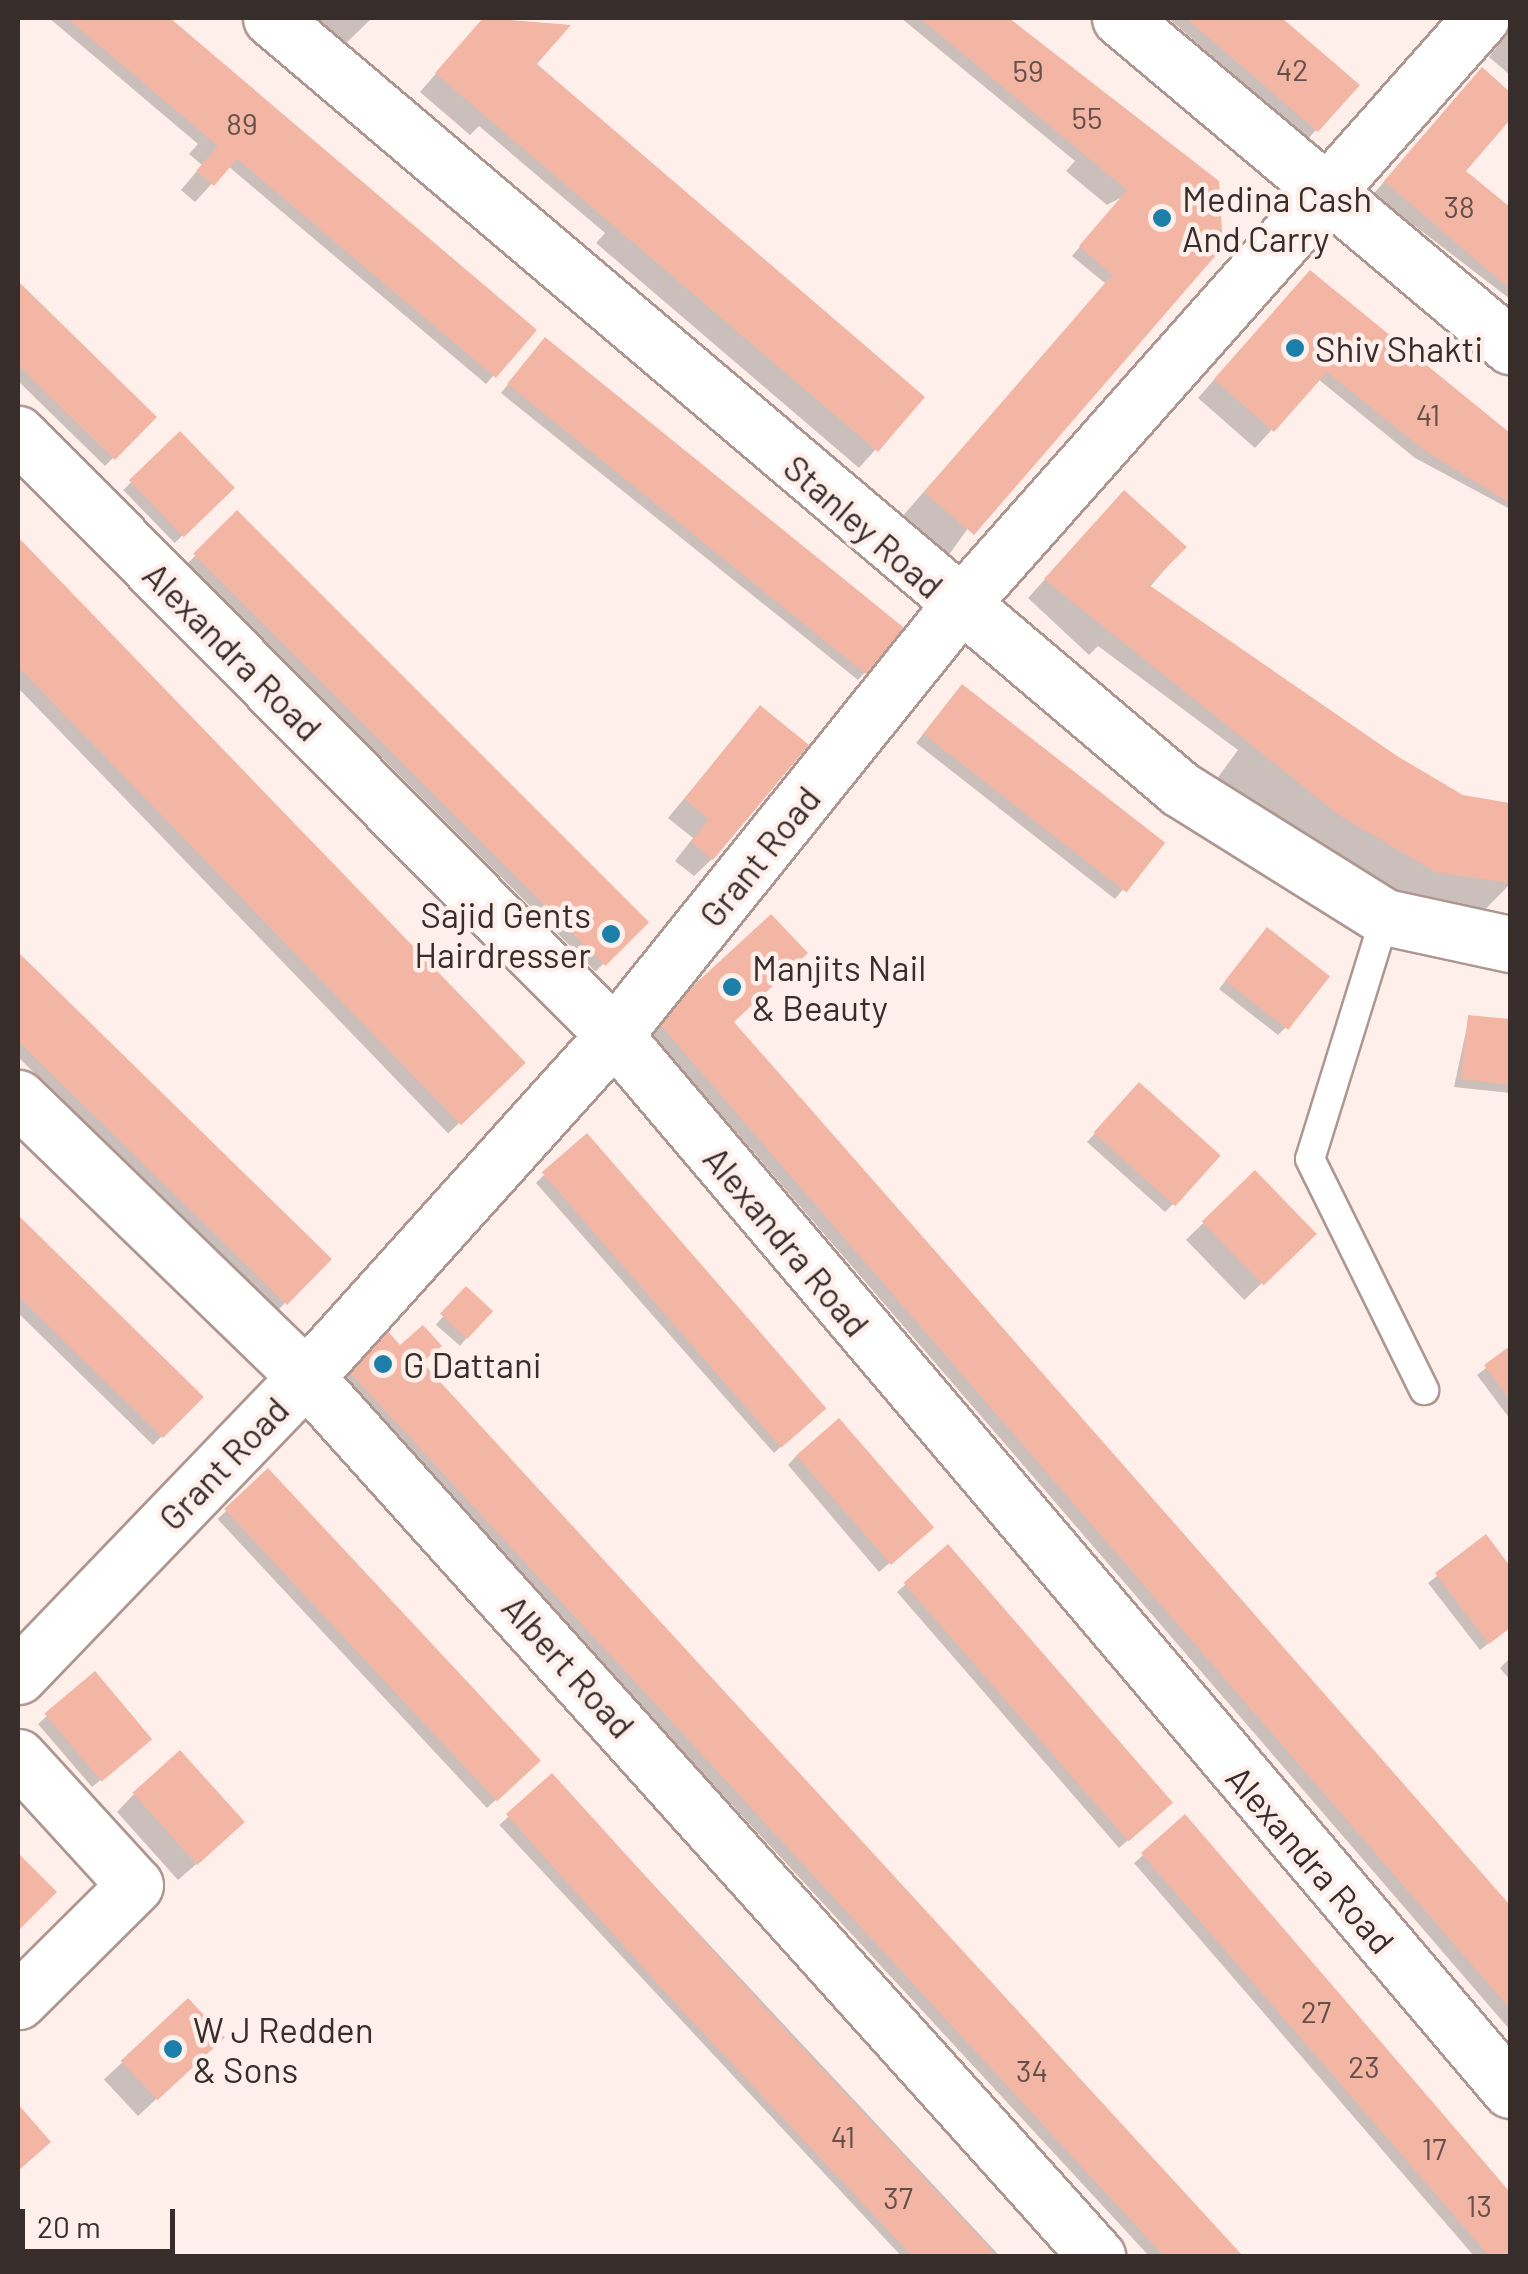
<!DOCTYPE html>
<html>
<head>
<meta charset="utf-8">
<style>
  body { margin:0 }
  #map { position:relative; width:1528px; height:2274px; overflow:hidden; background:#feefeb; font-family:Barlow,sans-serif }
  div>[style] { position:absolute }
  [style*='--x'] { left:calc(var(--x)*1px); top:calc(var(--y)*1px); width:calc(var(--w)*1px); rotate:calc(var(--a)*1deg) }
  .shadow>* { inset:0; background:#0003; transform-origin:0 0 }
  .building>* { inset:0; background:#f3b6a5; transform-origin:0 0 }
  .roads { filter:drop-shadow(2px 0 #ae9790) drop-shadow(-2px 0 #ae9790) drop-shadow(0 2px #ae9790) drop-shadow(0 -2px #ae9790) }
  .service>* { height:28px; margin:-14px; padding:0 14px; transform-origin:14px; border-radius:14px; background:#fff }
  .minor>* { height:55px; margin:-27.5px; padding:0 27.5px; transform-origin:27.5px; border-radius:27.5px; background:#fff }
  .dots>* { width:28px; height:28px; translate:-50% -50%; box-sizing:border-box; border:5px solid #feefeb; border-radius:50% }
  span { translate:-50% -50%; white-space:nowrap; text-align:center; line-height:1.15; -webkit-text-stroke:9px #feefeb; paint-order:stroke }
  .number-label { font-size:30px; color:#664f4a }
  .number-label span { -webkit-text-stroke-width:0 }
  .poi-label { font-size:35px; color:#372d2b }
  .left { translate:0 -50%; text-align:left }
  .right { translate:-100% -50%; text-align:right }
  .street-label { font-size:35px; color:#372d2b }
  .frame { position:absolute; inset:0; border:20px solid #372d2b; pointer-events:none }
  .scale { position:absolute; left:20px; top:2209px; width:155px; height:45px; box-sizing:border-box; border:5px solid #372d2b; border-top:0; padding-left:12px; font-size:30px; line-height:35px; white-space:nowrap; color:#372d2b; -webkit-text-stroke:8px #feefeb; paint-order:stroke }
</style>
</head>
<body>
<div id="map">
  <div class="shadow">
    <div style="clip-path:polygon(49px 18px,167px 18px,534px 330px,486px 384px,228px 166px,195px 202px,181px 190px,202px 165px,189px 154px,198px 144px)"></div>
    <div style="clip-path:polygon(312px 18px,372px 18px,343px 46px)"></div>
    <div style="clip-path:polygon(484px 18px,567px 25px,523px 77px,922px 397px,859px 468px,596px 243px,605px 233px,479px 126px,470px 135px,420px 92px)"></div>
    <div style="clip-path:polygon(901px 18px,1007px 18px,1216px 183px,946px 559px,900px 519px,1106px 284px,1072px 256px,1122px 197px,1107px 205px,1066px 171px,1075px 161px)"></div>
    <div style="clip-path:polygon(1168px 18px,1278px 18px,1356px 85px,1308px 139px)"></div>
    <div style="clip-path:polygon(1510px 30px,1510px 75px,1489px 57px)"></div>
    <div style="clip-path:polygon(1482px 71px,1510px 96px,1510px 116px,1463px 172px,1510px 209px,1510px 299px,1415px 226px,1406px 236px,1368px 200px)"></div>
    <div style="clip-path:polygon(18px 284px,153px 417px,105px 466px,18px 381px)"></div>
    <div style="clip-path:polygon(1292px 291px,1370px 327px,1510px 434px,1510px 509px,1415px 458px,1318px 379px,1255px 448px,1198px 398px)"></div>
    <div style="clip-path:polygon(537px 348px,866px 671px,858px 680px,501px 393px)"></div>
    <div style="left:180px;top:435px;width:74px;height:79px;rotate:46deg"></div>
    <div style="clip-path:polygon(1107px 511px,1184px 547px,1149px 588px,1290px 692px,1462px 798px,1510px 806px,1510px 884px,1468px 927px,1390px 916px,1208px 791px,1238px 750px,1098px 646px,1089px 655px,1028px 598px)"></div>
    <div style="left:237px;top:514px;width:577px;height:70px;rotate:45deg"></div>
    <div style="left:18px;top:541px;width:725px;height:102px;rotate:46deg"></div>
    <div style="clip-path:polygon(954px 695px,1161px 843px,1115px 899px,916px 743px)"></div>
    <div style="clip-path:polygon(752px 717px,712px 859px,694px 876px,675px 861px,693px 838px,668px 818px)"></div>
    <div style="clip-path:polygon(1259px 939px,1286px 1027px,1278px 1035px,1219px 989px)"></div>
    <div style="clip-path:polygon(18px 955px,329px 1259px,277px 1311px,18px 1057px)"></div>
    <div style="clip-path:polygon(1469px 1017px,1510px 1022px,1510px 1093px,1454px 1087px)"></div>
    <div style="clip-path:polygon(658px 1022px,731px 1022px,1510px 1912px,1510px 2030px,681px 1068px,671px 1077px,640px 1040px)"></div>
    <div style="clip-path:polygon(1139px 1086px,1173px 1204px,1165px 1212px,1087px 1142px)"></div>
    <div style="left:1255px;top:1173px;width:84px;height:96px;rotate:46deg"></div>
    <div style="clip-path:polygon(544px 1175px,816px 1415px,774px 1453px,536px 1183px)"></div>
    <div style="clip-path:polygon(18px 1219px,201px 1397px,153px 1445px,18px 1313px)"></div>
    <div style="left:466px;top:1290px;width:32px;height:46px;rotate:41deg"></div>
    <div style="clip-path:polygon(439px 1346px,420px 1364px,1241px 2256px,1149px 2256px,368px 1411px,327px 1384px,345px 1366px)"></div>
    <div style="clip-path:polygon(1510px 1349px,1510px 1419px,1477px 1375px)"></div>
    <div style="clip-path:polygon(796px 1456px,921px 1536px,879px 1572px,788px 1465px)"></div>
    <div style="left:268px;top:1472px;width:395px;height:69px;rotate:47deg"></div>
    <div style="clip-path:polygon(1486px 1538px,1510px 1570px,1510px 1627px,1480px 1650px,1428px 1583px)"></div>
    <div style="clip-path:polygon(948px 1547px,1162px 1811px,1119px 1848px,897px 1592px)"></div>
    <div style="clip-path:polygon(1510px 1658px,1510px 1680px,1500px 1668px)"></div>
    <div style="clip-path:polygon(95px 1674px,141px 1747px,92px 1787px,38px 1724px)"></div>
    <div style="left:552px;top:1776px;width:653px;height:72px;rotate:47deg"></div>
    <div style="clip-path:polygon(134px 1794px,224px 1840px,178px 1880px,117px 1812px)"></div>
    <div style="clip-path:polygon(1185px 1818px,1510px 2196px,1510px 2256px,1474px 2256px,1134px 1863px)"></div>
    <div style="left:188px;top:2001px;width:50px;height:115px;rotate:47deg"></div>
  </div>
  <div class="building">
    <div style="clip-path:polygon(67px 18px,170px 18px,537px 330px,496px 378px,237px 159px,214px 186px,196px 171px,218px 146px)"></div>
    <div style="clip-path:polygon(483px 18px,571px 25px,537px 64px,925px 397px,878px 452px,435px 73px)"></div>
    <div style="clip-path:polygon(920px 18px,1009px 18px,1219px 181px,1223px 247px,974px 535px,924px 492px,1112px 275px,1079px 246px,1127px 190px)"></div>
    <div style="clip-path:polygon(1186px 18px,1282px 18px,1360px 85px,1318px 132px)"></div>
    <div style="clip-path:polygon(1482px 67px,1510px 92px,1510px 120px,1466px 171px,1510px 207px,1510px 289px,1384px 181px)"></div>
    <div style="clip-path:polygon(1310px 270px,1510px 433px,1510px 503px,1424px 450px,1327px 372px,1274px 432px,1214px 379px)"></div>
    <div style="clip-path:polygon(18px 281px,157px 417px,115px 460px,18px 365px)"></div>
    <div style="left:545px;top:337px;width:462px;height:60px;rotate:39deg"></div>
    <div style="left:180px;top:431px;width:79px;height:71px;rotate:46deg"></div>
    <div style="clip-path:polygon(1124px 490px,1187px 547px,1149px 585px,1397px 756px,1463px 795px,1510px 803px,1510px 883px,1435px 872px,1339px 815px,1044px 579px)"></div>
    <div style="left:237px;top:510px;width:583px;height:62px;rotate:45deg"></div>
    <div style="left:18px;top:537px;width:731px;height:90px;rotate:46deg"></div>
    <div style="left:962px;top:684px;width:258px;height:63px;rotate:38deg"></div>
    <div style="clip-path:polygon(760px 705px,809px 745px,713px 860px,691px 842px,709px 819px,684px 799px)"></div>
    <div style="clip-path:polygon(771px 914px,808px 953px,734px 1022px,1510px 1905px,1510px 2009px,656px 1020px)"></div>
    <div style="left:1267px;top:927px;width:80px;height:68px;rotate:38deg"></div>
    <div style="clip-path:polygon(18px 952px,332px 1259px,287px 1305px,18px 1041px)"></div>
    <div style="clip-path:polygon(1468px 1015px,1510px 1019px,1510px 1085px,1461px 1079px)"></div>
    <div style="left:1139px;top:1082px;width:110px;height:68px;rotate:42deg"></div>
    <div style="left:587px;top:1133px;width:365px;height:60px;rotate:49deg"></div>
    <div style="left:1255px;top:1170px;width:89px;height:74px;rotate:46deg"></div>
    <div style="clip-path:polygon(18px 1215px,204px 1397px,163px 1438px,18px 1296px)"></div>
    <div style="left:466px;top:1286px;width:37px;height:38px;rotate:43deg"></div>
    <div style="clip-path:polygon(423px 1325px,442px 1346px,422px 1362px,1243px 2256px,1164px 2256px,343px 1365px,385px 1328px,400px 1345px)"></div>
    <div style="clip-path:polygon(1510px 1346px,1510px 1400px,1484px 1365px)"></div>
    <div style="left:839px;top:1418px;width:145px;height:57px;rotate:49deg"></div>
    <div style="left:268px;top:1468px;width:400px;height:60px;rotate:47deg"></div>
    <div style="clip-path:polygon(1486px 1534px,1510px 1566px,1510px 1628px,1489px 1644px,1435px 1573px)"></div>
    <div style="left:948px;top:1544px;width:343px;height:59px;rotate:49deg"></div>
    <div style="left:95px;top:1671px;width:89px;height:66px;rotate:50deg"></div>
    <div style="left:180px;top:1750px;width:97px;height:64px;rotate:48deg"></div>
    <div style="clip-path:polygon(552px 1773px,767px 2010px,997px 2256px,912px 2256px,665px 1992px,506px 1814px)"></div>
    <div style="clip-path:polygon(1185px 1814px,1510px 2192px,1510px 2256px,1489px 2256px,1141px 1853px)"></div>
    <div style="clip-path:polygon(18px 1853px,57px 1892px,18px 1931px)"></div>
    <div style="left:188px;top:1998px;width:54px;height:92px;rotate:47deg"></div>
    <div style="clip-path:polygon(18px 2104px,51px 2142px,18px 2171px)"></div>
  </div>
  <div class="roads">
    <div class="service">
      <div style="--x:1385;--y:917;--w:253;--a:107.2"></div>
      <div style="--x:1310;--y:1159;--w:258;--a:63.7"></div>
    </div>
    <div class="minor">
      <div style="--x:271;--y:18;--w:1192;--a:40.3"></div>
      <div style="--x:1180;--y:789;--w:242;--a:32"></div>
      <div style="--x:1385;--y:917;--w:128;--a:12.2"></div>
      <div style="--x:1120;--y:18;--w:510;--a:40.06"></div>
      <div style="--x:18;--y:434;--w:846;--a:45.24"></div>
      <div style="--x:614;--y:1035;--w:1384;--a:49.66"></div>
      <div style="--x:18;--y:1098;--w:401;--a:44.1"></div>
      <div style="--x:306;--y:1377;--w:1183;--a:48.02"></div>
      <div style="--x:18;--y:1676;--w:415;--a:-46.1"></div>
      <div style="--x:306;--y:1377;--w:460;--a:-48"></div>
      <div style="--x:614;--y:1035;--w:549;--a:-51.21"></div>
      <div style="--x:958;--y:607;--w:788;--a:-48.4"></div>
      <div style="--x:18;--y:1757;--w:173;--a:47.6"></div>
      <div style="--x:135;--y:1885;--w:165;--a:135.2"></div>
    </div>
  </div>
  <div class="dots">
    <div style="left:1162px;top:218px;background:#1c7faa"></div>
    <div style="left:1295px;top:348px;background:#1c7faa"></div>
    <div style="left:611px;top:934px;background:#1c7faa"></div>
    <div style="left:732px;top:987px;background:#1c7faa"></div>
    <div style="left:383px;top:1364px;background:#1c7faa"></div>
    <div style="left:173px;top:2049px;background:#1c7faa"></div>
  </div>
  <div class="number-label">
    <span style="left:1292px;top:69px">42</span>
    <span style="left:1028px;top:70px">59</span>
    <span style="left:1087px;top:117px">55</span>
    <span style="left:242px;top:123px">89</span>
    <span style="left:1459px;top:206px">38</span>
    <span style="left:1428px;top:414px">41</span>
    <span style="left:1316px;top:2011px">27</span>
    <span style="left:1364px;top:2066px">23</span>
    <span style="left:1032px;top:2070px">34</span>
    <span style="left:843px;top:2136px">41</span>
    <span style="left:1434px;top:2148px">17</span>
    <span style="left:898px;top:2197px">37</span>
    <span style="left:1479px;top:2205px">13</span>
  </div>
  <div class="poi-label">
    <span class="left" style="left:1182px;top:218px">Medina Cash<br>And Carry</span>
    <span class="left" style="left:1315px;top:348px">Shiv Shakti</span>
    <span class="right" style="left:591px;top:934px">Sajid Gents<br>Hairdresser</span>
    <span class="left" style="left:752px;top:987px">Manjits Nail<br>&amp; Beauty</span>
    <span class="left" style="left:403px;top:1364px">G Dattani</span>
    <span class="left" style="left:193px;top:2049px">W J Redden<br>&amp; Sons</span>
  </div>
  <div class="street-label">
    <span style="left:864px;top:526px;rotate:41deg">Stanley Road</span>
    <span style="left:233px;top:651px;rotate:45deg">Alexandra Road</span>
    <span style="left:759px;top:856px;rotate:-51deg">Grant Road</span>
    <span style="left:787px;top:1241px;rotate:50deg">Alexandra Road</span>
    <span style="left:223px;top:1463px;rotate:-46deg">Grant Road</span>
    <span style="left:569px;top:1666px;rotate:48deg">Albert Road</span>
    <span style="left:1311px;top:1859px;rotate:49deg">Alexandra Road</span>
  </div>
  <div class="frame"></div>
  <div class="scale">20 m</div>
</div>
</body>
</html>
